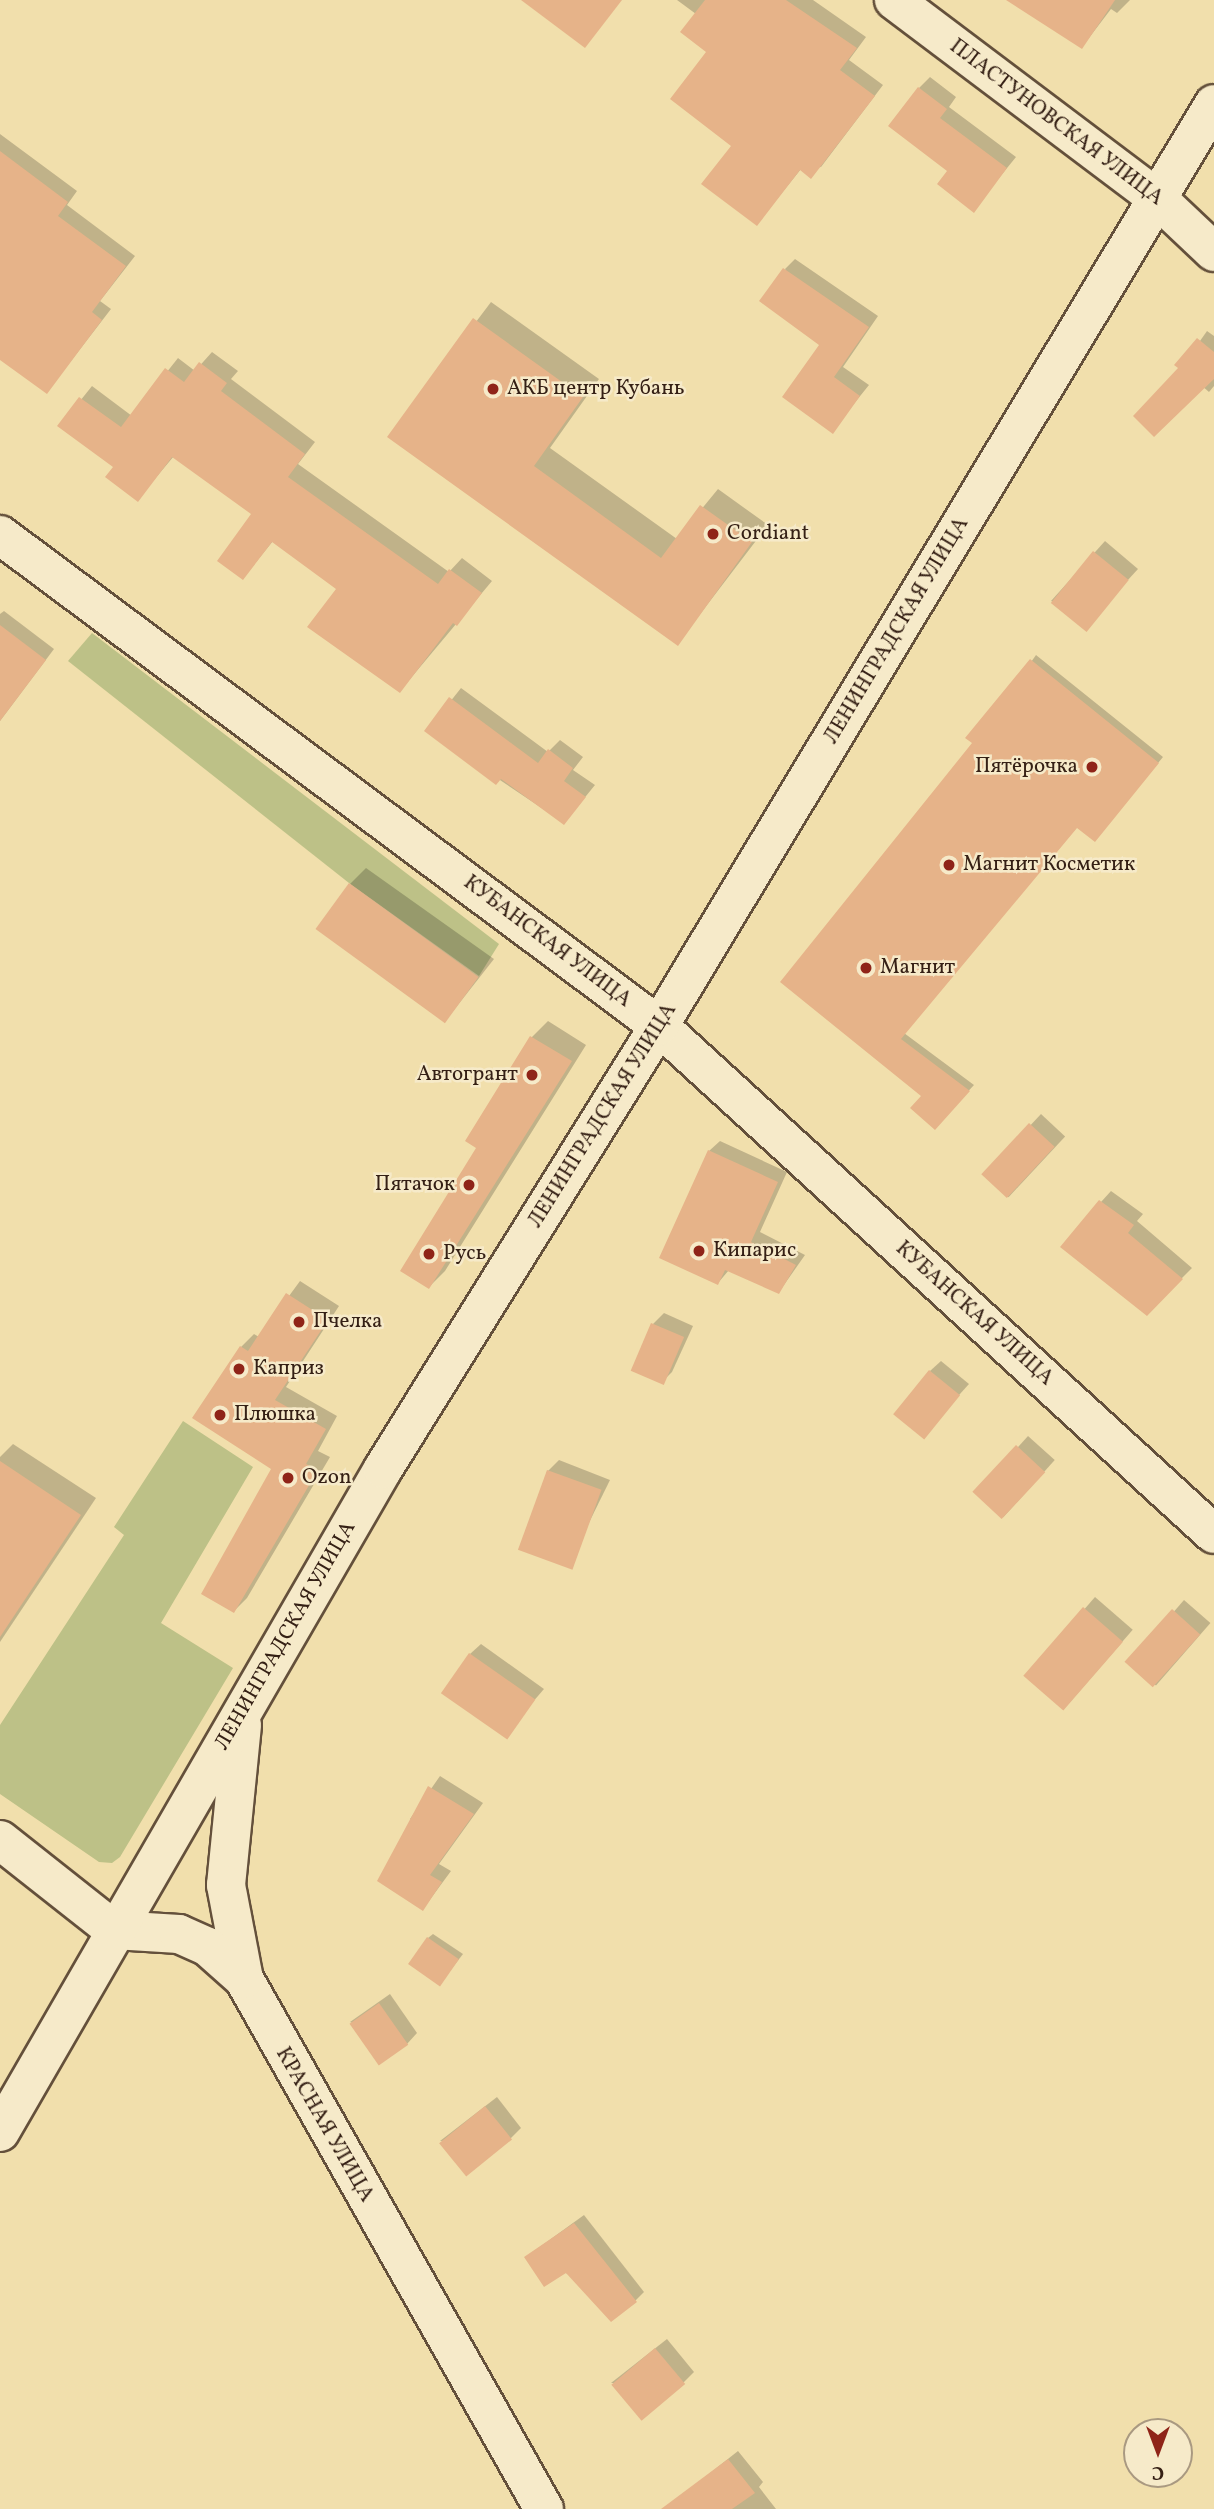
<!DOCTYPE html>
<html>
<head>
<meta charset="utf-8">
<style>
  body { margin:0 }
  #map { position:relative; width:1214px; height:2509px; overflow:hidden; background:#f1dfac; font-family:Vollkorn,serif }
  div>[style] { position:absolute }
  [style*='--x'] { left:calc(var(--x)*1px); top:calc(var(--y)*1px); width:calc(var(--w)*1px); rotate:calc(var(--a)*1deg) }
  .green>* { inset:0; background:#bdc187 }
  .shadow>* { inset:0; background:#0003; transform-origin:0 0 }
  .building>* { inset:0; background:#e6b389; transform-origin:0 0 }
  .roads { filter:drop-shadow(2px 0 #64503b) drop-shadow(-2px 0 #64503b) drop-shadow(0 2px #64503b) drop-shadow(0 -2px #64503b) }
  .street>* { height:38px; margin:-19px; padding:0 19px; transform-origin:19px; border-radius:19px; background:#f6eac9 }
  .secondary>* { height:38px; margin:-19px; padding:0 19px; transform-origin:19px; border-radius:19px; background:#f6eac9 }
  .dots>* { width:19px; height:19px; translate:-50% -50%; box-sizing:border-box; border:4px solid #f6eac9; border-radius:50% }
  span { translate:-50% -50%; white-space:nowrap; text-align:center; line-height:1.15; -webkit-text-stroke:5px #f6eac9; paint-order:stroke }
  .street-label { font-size:21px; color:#352015 }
  .poi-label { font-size:21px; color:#352015 }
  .left { translate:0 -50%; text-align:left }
  .right { translate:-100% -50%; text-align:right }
  .north { position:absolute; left:1123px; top:2418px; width:70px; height:70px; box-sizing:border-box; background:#f6eac9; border:2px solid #a99981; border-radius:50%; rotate:180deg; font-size:19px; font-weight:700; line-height:28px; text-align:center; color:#352015 }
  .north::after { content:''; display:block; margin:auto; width:24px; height:32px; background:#8f2418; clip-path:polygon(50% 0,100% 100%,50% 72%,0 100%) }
</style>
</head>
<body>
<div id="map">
  <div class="green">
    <div style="clip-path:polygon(92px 633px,499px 944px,479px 976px,349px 883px,68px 661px)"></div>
    <div style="clip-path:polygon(183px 1421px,253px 1467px,161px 1623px,233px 1668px,120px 1857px,112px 1863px,99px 1862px,0 1794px,0 1725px,124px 1535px,114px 1527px)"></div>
  </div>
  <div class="shadow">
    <div style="clip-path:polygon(677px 0,813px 0,866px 37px,849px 60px,883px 85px,821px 167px,801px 169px,757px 224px,696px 14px)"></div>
    <div style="clip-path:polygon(1038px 0,1130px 0,1117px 13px,1111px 9px,1082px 47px)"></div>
    <div style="clip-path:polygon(930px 77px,956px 97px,949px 107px,1016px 157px,973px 210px,949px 171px,919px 88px)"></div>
    <div style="clip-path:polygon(0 134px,77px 191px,67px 205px,135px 256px,100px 301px,111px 309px,47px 392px,0 357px)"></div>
    <div style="clip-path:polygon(795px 259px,878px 316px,843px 367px,869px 385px,832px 431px,822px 345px,785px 269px)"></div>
    <div style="clip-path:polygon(491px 302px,599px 379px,550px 448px,677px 539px,718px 489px,768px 525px,678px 643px,390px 436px)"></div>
    <div style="clip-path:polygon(1207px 331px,1214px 336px,1214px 386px,1209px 392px,1181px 368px)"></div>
    <div style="clip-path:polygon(212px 352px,238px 371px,231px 379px,315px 442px,298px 464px,449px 572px,462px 558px,492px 581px,400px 691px,338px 589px,273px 541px,243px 578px,253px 514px,174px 456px,138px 499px,115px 467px,60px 426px,92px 386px,132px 416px,178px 358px,195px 371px)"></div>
    <div style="clip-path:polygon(1105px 541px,1138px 569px,1094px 617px,1051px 601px)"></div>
    <div style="clip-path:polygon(4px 611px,54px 649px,0 721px,0 614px)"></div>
    <div style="clip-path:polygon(1036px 655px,1163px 757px,1099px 835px,1078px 826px,904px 1033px,974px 1085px,935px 1127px,923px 1095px,783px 982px,974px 743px)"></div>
    <div style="clip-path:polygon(461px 688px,548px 752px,560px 740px,583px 757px,573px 770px,595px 785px,564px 823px,427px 731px)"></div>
    <div style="clip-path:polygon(366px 868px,494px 959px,446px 1020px,350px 884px)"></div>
    <div style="clip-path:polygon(548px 1021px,586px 1045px,445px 1271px,429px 1287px,479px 1148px,467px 1140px,532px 1037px)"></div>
    <div style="left:1041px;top:1114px;width:33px;height:83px;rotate:43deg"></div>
    <div style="clip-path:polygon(720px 1141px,787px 1172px,760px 1232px,805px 1255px,779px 1292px,729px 1270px,718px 1283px,709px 1151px)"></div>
    <div style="clip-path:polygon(1111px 1191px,1143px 1214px,1137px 1221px,1192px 1268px,1147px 1313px,1101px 1202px)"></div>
    <div style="clip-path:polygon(300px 1281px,339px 1306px,286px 1387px,337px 1416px,318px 1451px,330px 1457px,247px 1598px,234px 1611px,273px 1468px,241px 1347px,254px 1334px,259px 1337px)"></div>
    <div style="clip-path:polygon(664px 1313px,693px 1326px,672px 1372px,661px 1383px,653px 1324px)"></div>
    <div style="clip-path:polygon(941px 1361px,969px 1384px,932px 1425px,930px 1371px)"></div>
    <div style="left:1028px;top:1436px;width:36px;height:77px;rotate:42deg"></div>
    <div style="clip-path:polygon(13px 1444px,96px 1498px,0 1642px,0 1457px)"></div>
    <div style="clip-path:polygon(559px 1460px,610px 1480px,573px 1555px,563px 1566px,548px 1471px)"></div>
    <div style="left:1095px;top:1597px;width:50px;height:105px;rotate:41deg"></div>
    <div style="left:1184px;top:1600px;width:35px;height:83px;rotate:41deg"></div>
    <div style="clip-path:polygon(481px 1644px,544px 1689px,513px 1725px,470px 1654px)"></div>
    <div style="clip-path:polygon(440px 1776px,483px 1803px,439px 1864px,451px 1871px,423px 1909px,414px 1822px,410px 1819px)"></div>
    <div style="clip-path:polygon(433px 1934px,463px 1954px,439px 1985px,428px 1938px)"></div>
    <div style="clip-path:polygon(390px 1994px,417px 2033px,407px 2044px,350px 2022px)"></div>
    <div style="clip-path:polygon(497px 2097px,521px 2128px,511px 2138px,440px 2141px)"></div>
    <div style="clip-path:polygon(584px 2215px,644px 2292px,635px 2301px,526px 2257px)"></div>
    <div style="clip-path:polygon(667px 2339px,694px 2372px,683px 2383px,611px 2383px)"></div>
    <div style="clip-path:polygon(738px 2451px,763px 2482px,759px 2487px,776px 2509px,692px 2509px,681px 2496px)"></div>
  </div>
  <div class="building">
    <div style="clip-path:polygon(521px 0,622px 0,585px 48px)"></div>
    <div style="clip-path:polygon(705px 0,786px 0,857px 48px,840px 70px,875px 96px,811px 179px,800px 170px,757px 226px,701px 184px,731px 146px,670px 99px,706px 52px,680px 32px)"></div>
    <div style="clip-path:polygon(1006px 0,1115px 0,1082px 49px)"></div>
    <div style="clip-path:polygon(918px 87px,947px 109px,940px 118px,1007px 168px,974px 213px,937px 184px,947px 171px,888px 126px)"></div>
    <div style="clip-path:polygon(0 151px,68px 202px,58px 216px,126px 266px,92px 312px,102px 320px,47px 394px,0 360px)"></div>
    <div style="clip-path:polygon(783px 268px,869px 327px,834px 377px,860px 396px,833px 434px,782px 397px,819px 345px,759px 301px)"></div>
    <div style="clip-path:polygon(473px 318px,583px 397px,534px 466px,661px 558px,700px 505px,752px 542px,678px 646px,387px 437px)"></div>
    <div style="clip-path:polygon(1197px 338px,1214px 352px,1214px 379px,1154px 437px,1133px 416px,1178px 368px,1174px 365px)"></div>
    <div style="clip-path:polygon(199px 362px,227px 383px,221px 391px,305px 454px,288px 477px,438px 584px,449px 569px,482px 593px,457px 626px,453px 623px,400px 693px,307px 627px,336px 589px,272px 542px,243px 580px,217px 561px,251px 514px,172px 457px,138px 502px,105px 477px,113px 467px,57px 426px,79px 397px,121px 427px,165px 368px,184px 382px)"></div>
    <div style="left:1093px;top:551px;width:46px;height:67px;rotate:39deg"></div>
    <div style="clip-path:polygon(0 625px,46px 660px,0 721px)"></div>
    <div style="clip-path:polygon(1030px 659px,1159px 763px,1095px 842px,1077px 828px,901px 1039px,970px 1091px,935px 1130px,910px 1108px,921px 1096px,780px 982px,972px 743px,965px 738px)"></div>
    <div style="clip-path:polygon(449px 697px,538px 763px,548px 749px,573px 768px,564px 781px,586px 797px,564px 825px,501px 779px,496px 785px,424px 731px)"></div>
    <div style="left:349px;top:883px;width:160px;height:57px;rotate:36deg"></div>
    <div style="clip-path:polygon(530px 1036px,572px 1061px,429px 1289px,400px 1271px,476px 1148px,465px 1141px)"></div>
    <div style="left:1029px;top:1123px;width:35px;height:70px;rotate:43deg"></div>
    <div style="clip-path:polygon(708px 1150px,778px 1182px,751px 1242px,796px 1265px,779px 1294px,725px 1270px,718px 1285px,659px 1258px)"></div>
    <div style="clip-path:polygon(1099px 1200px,1134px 1225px,1128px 1233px,1183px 1279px,1147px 1316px,1060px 1247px)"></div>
    <div style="clip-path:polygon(286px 1293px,328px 1320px,275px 1400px,326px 1429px,306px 1464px,318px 1470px,234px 1613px,201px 1594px,271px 1469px,192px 1418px,240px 1346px,248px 1351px)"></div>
    <div style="left:651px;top:1323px;width:36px;height:52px;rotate:23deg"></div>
    <div style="left:929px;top:1370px;width:40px;height:57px;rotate:39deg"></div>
    <div style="left:1016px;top:1445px;width:40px;height:64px;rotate:43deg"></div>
    <div style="clip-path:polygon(0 1461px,81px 1515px,0 1637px)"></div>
    <div style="left:547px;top:1470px;width:58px;height:85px;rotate:20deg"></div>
    <div style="left:1083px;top:1607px;width:53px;height:91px;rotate:41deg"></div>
    <div style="left:1172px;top:1609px;width:38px;height:71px;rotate:42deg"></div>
    <div style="left:469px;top:1653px;width:81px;height:49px;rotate:35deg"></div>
    <div style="clip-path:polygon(428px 1786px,474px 1814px,430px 1875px,442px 1882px,423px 1911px,377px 1881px)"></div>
    <div style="left:427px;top:1937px;width:39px;height:33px;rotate:35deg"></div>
    <div style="left:379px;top:2003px;width:51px;height:36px;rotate:55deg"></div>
    <div style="left:485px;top:2106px;width:43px;height:59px;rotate:51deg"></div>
    <div style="clip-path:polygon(574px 2223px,637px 2302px,611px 2322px,566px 2273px,544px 2287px,524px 2257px)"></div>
    <div style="left:655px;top:2348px;width:47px;height:57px;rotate:50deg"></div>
    <div style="clip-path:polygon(728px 2459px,755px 2493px,732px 2509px,661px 2509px)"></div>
  </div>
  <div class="roads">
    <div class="street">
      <div style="--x:894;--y:0;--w:331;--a:37"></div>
      <div style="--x:1158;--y:199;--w:77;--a:43.4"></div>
      <div style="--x:659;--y:1026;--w:752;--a:42.47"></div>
      <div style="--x:0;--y:1840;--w:145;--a:38.3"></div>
    </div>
    <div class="secondary">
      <div style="--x:0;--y:535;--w:822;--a:36.69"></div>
      <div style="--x:242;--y:1725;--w:161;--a:95.7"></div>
      <div style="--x:226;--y:1885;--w:96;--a:79.2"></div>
      <div style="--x:244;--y:1979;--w:609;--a:60.49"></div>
      <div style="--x:114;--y:1930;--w:65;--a:3.5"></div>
      <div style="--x:179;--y:1934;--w:32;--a:24"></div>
      <div style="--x:208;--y:1947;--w:48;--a:41.6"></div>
      <div style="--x:0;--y:2132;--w:766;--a:-59.99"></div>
      <div style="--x:383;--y:1469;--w:522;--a:-58.08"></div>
      <div style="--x:659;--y:1026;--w:1076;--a:-58.95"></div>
    </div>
  </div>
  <div class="dots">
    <div style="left:493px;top:389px;background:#8f2418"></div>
    <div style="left:713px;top:534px;background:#8f2418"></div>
    <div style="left:1092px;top:767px;background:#8f2418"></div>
    <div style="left:949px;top:865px;background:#8f2418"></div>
    <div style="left:866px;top:968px;background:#8f2418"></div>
    <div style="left:532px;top:1075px;background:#8f2418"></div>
    <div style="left:469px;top:1185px;background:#8f2418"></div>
    <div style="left:699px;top:1251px;background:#8f2418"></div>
    <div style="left:429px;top:1254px;background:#8f2418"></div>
    <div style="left:299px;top:1322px;background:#8f2418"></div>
    <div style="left:239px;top:1369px;background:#8f2418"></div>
    <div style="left:220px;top:1415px;background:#8f2418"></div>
    <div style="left:288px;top:1478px;background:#8f2418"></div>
  </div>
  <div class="street-label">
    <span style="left:1056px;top:123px;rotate:37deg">ПЛАСТУНОВСКАЯ УЛИЦА</span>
    <span style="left:897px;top:631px;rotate:-59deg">ЛЕНИНГРАДСКАЯ УЛИЦА</span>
    <span style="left:547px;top:942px;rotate:37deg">КУБАНСКАЯ УЛИЦА</span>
    <span style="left:603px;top:1116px;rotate:-58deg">ЛЕНИНГРАДСКАЯ УЛИЦА</span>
    <span style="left:974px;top:1314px;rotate:42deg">КУБАНСКАЯ УЛИЦА</span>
    <span style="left:286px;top:1636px;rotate:-60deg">ЛЕНИНГРАДСКАЯ УЛИЦА</span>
    <span style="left:324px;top:2125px;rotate:60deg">КРАСНАЯ УЛИЦА</span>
  </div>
  <div class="poi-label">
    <span class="left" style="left:507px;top:389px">АКБ центр Кубань</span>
    <span class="left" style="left:727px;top:534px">Cordiant</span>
    <span class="right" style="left:1078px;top:767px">Пятёрочка</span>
    <span class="left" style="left:963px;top:865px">Магнит Косметик</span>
    <span class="left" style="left:880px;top:968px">Магнит</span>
    <span class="right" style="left:518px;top:1075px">Автогрант</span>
    <span class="right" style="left:455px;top:1185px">Пятачок</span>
    <span class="left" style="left:713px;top:1251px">Кипарис</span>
    <span class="left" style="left:443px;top:1254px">Русь</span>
    <span class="left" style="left:313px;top:1322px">Пчелка</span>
    <span class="left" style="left:253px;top:1369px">Каприз</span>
    <span class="left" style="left:234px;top:1415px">Плюшка</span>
    <span class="left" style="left:302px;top:1478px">Ozon</span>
  </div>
  <div class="north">С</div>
</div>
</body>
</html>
